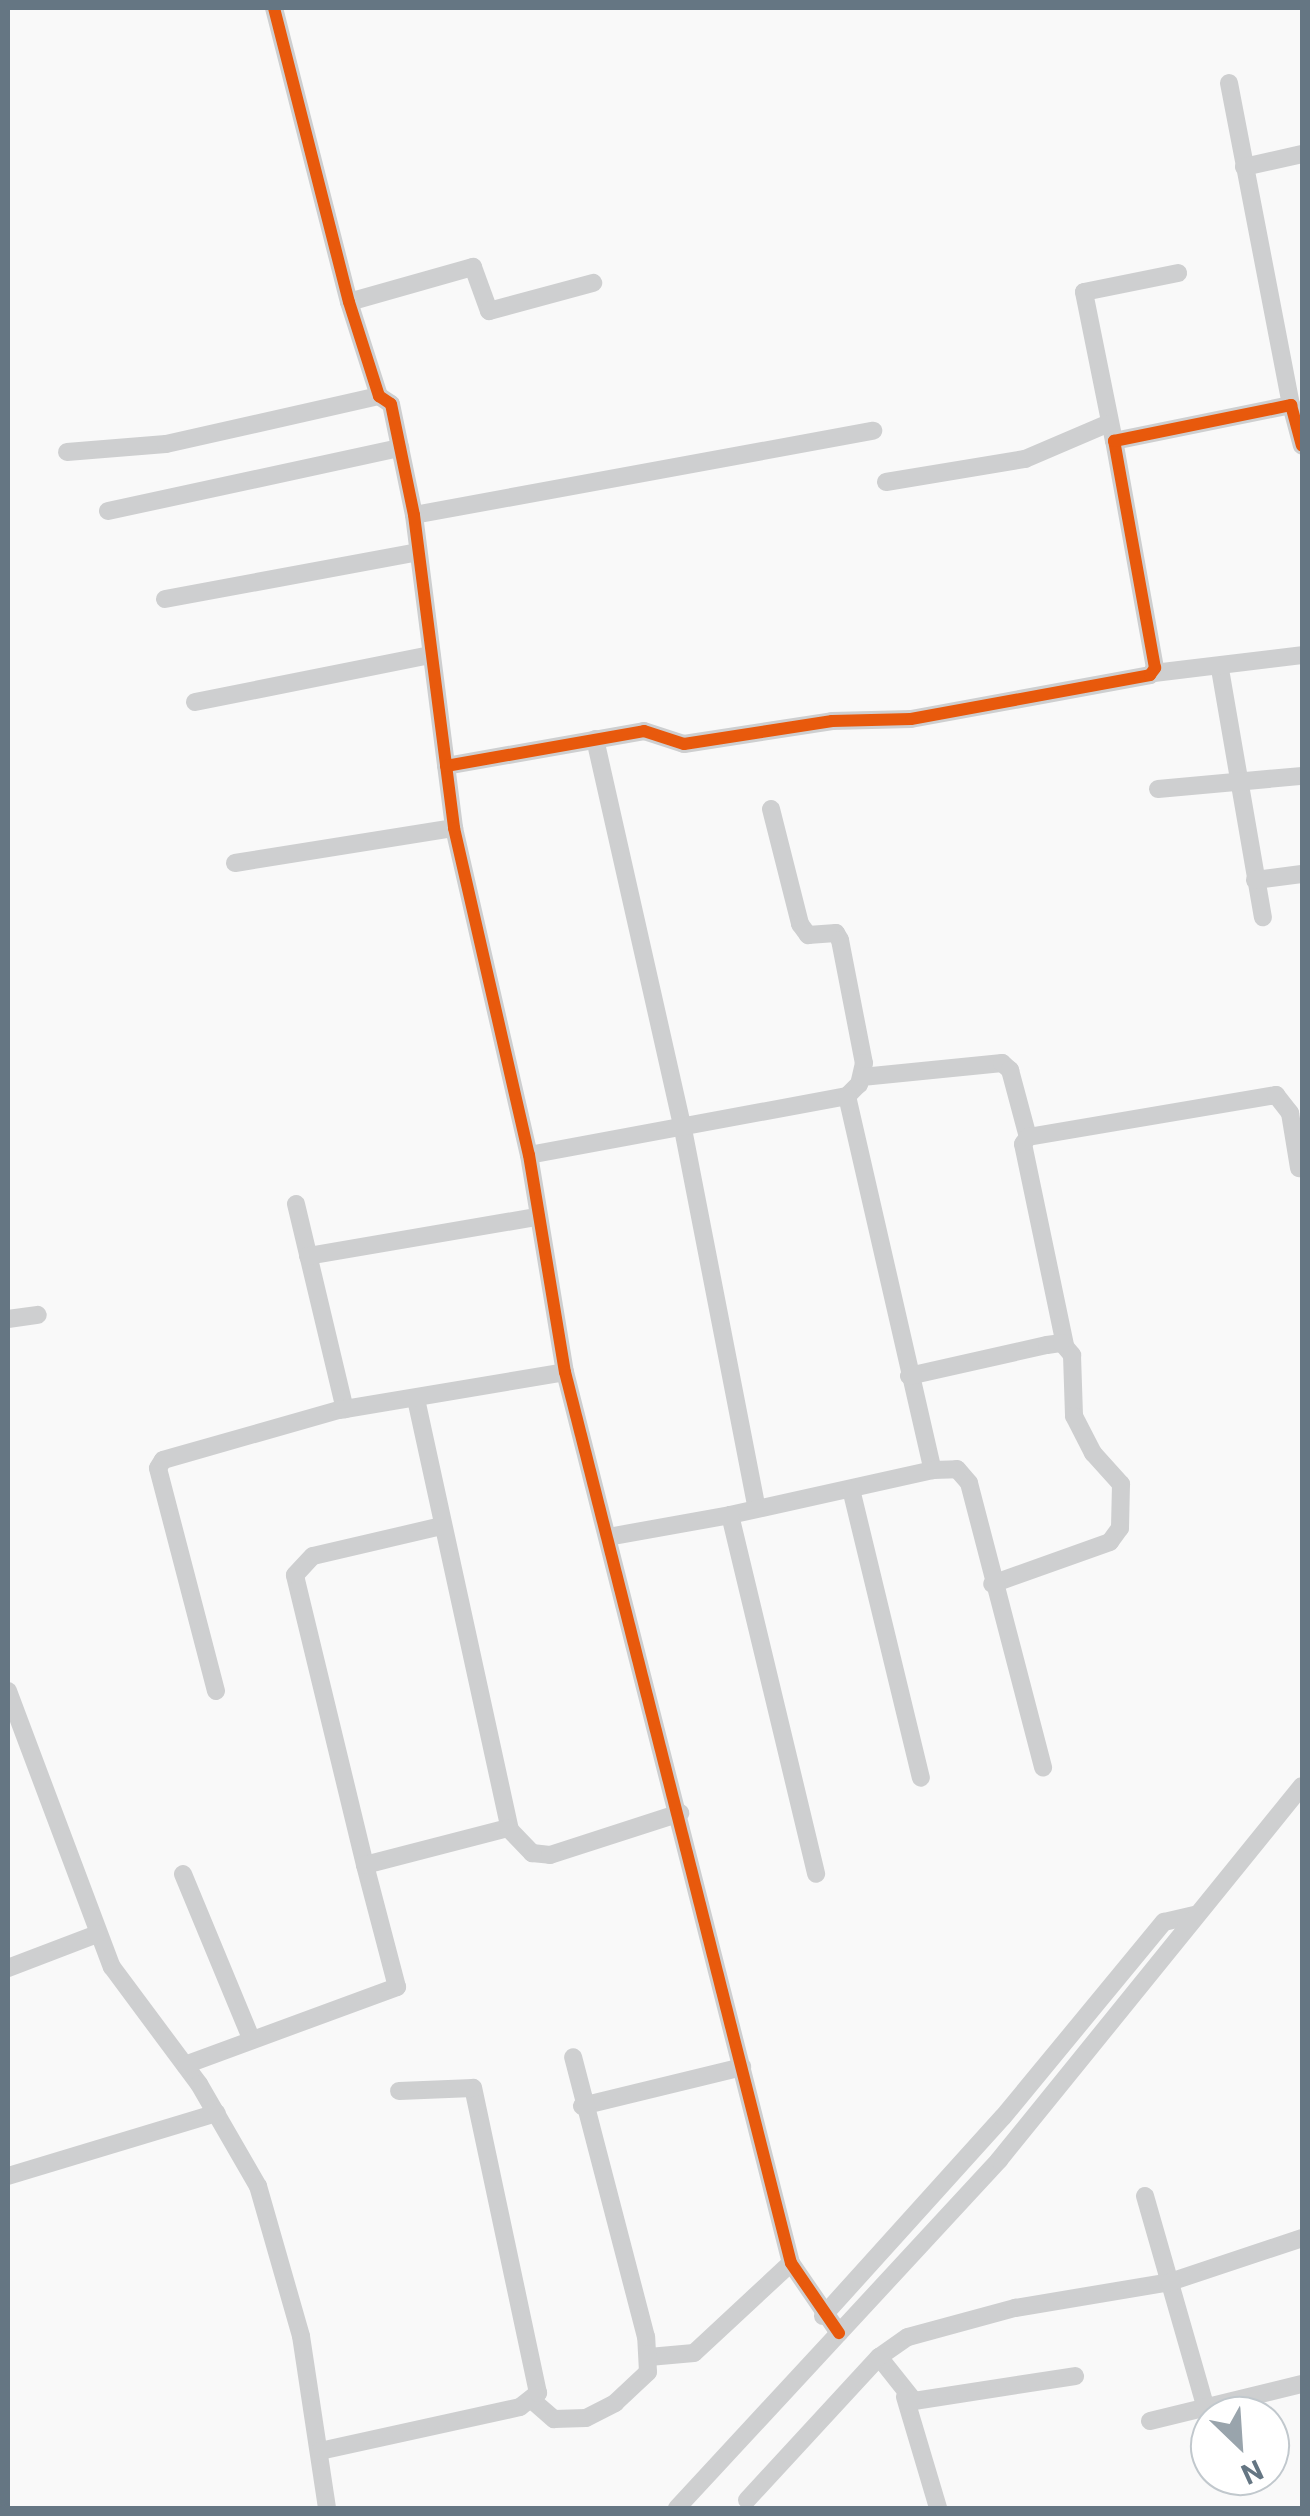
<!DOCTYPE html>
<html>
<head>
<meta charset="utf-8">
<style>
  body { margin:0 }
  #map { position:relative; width:1310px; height:2516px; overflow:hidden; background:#f9f9f9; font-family:Roboto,sans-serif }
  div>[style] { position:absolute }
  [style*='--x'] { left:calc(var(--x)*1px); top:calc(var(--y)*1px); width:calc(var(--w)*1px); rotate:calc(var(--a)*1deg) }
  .minor>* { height:18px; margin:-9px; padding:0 9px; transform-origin:9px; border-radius:9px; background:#cecfd0 }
  .cycleway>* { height:12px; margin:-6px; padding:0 6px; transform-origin:6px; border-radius:6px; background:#e8590c }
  span { translate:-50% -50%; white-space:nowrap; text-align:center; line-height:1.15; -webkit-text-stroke:10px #fff; paint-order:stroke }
  .frame { position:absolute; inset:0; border:10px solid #657683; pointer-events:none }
  .north { position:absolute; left:1190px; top:2396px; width:100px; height:100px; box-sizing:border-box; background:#fff; border:2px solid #c1c8cd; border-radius:50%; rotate:155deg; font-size:28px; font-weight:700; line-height:40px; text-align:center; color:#657683 }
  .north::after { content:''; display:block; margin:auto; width:35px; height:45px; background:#99a4ac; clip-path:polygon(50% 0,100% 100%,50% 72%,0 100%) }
</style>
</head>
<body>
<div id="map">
  <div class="minor">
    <div style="--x:274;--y:8;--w:303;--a:75.7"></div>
    <div style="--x:349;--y:302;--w:99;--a:72.3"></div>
    <div style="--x:379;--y:396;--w:14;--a:34"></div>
    <div style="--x:391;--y:404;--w:113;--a:78.3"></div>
    <div style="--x:414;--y:515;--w:316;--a:82.7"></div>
    <div style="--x:454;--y:828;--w:335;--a:77.1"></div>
    <div style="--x:529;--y:1155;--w:220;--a:80.6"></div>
    <div style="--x:565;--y:1372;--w:919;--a:75.77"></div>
    <div style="--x:791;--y:2263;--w:85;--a:55.6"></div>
    <div style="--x:1229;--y:83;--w:328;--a:79.1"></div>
    <div style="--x:1244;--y:167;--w:59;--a:-12.6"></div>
    <div style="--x:349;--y:302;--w:129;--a:-15.8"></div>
    <div style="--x:473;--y:267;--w:47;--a:70"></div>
    <div style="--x:489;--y:311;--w:108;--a:-15.1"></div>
    <div style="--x:1114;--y:441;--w:152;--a:-101.4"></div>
    <div style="--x:1084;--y:292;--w:96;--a:-11.4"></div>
    <div style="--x:67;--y:452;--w:99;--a:-4.6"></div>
    <div style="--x:166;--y:444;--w:218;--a:-12.7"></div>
    <div style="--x:886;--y:482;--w:141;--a:-9.4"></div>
    <div style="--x:1025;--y:459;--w:89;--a:-23.1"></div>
    <div style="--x:108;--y:511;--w:299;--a:-12.2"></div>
    <div style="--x:414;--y:515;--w:467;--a:-10.4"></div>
    <div style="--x:165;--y:599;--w:257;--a:-10.5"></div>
    <div style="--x:1220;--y:669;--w:252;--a:80.2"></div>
    <div style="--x:1154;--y:673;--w:149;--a:-6.9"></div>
    <div style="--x:195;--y:702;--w:241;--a:-11.3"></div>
    <div style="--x:595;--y:739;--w:400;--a:77.3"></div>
    <div style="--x:683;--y:1129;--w:384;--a:79"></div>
    <div style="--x:446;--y:766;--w:201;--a:-10"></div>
    <div style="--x:644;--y:731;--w:42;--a:18"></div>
    <div style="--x:684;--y:744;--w:150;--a:-8.8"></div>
    <div style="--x:832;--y:721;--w:79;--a:-1.5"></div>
    <div style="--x:911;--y:719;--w:243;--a:-10.4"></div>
    <div style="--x:1150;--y:675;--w:9;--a:-54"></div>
    <div style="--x:1155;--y:668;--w:231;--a:-100.2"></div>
    <div style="--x:1114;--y:441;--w:181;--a:-11.5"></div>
    <div style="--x:1291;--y:405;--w:42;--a:75"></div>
    <div style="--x:1158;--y:789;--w:145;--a:-5.2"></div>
    <div style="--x:771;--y:809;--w:119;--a:75.8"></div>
    <div style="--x:800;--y:924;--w:14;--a:54"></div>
    <div style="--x:808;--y:935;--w:28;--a:-4"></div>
    <div style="--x:836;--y:933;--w:8;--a:60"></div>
    <div style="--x:840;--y:940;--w:125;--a:79"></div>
    <div style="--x:864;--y:1063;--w:22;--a:103"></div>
    <div style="--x:859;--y:1084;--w:17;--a:135"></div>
    <div style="--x:235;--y:863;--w:222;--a:-9.1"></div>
    <div style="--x:1255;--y:880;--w:47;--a:-7.3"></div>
    <div style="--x:862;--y:1077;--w:141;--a:-5.7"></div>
    <div style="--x:1002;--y:1063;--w:11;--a:41"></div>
    <div style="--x:1010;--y:1070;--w:69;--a:75"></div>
    <div style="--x:529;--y:1155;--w:323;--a:-10.5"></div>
    <div style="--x:847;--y:1096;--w:384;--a:77.1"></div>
    <div style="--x:933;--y:1470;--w:208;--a:167.5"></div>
    <div style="--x:730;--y:1515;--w:369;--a:76.5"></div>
    <div style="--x:296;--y:1204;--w:211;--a:76.6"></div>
    <div style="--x:308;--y:1256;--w:232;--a:-9.7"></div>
    <div style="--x:8;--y:1319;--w:30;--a:-8"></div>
    <div style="--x:1065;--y:1345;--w:205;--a:-101.8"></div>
    <div style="--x:1023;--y:1144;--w:9;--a:-54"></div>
    <div style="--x:1028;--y:1137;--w:252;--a:-9.6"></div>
    <div style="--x:1276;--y:1095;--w:23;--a:52"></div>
    <div style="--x:1290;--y:1113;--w:56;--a:80.7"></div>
    <div style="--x:909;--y:1376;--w:141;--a:-12.7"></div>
    <div style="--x:1047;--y:1345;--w:15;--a:-8"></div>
    <div style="--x:1062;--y:1343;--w:16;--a:50"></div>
    <div style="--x:1072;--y:1355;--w:61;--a:88.1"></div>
    <div style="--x:1074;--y:1416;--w:42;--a:62.8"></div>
    <div style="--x:1093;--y:1453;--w:42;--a:47.9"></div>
    <div style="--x:1121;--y:1484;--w:44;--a:91.3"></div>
    <div style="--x:1120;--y:1528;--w:17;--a:126"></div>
    <div style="--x:1110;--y:1542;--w:125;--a:160.4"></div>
    <div style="--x:416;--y:1399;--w:440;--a:77.7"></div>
    <div style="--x:933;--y:1470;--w:24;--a:-2"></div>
    <div style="--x:957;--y:1469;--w:18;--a:49"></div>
    <div style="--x:969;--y:1483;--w:294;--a:75.4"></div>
    <div style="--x:851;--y:1489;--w:297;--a:76.4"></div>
    <div style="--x:608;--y:1537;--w:124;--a:-10.2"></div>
    <div style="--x:8;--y:1691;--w:295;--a:69.4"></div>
    <div style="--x:112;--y:1967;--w:146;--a:53.4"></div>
    <div style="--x:199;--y:2084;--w:118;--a:60"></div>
    <div style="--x:258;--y:2186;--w:156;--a:74"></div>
    <div style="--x:301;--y:2336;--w:174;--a:81.4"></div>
    <div style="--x:216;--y:1691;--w:230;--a:-104.6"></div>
    <div style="--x:158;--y:1468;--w:9;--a:-58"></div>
    <div style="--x:163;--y:1460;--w:183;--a:-15.9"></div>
    <div style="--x:339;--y:1410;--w:229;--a:-9.5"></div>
    <div style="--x:365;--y:1865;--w:298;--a:-103.6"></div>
    <div style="--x:295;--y:1575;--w:26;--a:-47"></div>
    <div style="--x:313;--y:1556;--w:132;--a:-13.1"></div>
    <div style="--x:183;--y:1874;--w:175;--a:67.5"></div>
    <div style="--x:8;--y:1968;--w:95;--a:-20.9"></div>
    <div style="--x:185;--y:2065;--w:226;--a:-20.2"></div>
    <div style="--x:397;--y:1987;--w:126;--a:-104.7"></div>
    <div style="--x:365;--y:1865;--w:148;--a:-14.5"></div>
    <div style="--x:508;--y:1828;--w:35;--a:46"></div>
    <div style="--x:532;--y:1853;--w:18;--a:6"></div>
    <div style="--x:550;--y:1855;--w:137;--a:-17.9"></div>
    <div style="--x:582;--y:2106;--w:165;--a:-13.7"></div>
    <div style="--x:8;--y:2176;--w:218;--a:-16.8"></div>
    <div style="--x:1145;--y:2196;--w:217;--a:74"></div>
    <div style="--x:823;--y:2316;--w:268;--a:-47.9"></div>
    <div style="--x:1003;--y:2117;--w:253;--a:-50.5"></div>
    <div style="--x:1164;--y:1922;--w:32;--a:-13"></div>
    <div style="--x:649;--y:2357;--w:45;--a:-5.1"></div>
    <div style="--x:694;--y:2353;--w:132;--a:-42.9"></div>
    <div style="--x:879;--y:2357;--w:56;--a:51.5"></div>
    <div style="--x:914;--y:2401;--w:163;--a:-8.8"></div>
    <div style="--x:905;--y:2397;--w:116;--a:73.4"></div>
    <div style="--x:533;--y:2401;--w:28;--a:41"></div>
    <div style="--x:554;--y:2419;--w:32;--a:-2"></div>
    <div style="--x:586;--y:2418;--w:33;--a:-27"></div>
    <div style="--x:615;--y:2403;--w:45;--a:-43.2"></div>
    <div style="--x:648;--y:2372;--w:35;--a:-93"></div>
    <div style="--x:646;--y:2337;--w:289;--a:-104.6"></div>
    <div style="--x:1150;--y:2421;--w:156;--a:-13.7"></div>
    <div style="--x:320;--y:2451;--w:205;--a:-12.4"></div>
    <div style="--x:520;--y:2407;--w:23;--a:-38"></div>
    <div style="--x:538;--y:2393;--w:312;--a:-102"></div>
    <div style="--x:473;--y:2088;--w:74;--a:177.7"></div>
    <div style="--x:747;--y:2500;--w:195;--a:-47.3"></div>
    <div style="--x:879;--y:2357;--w:35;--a:-35"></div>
    <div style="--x:908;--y:2337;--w:111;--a:-15.2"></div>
    <div style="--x:1015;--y:2308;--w:157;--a:-9.5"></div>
    <div style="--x:1170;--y:2282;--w:139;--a:-18.4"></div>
    <div style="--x:677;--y:2508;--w:474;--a:-47.2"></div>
    <div style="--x:999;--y:2160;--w:481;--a:-51"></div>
  </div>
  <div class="cycleway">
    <div style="--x:274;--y:8;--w:303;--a:75.7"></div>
    <div style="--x:349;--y:302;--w:99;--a:72.3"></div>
    <div style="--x:379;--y:396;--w:14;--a:34"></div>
    <div style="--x:391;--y:404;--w:113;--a:78.3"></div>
    <div style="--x:414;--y:515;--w:316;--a:82.7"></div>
    <div style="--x:454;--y:828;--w:335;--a:77.1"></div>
    <div style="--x:529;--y:1155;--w:220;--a:80.6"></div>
    <div style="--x:565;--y:1372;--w:919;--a:75.77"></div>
    <div style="--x:791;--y:2263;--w:85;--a:55.6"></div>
    <div style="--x:446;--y:766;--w:201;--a:-10"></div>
    <div style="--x:644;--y:731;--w:42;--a:18"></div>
    <div style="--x:684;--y:744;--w:150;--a:-8.8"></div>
    <div style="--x:832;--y:721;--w:79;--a:-1.5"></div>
    <div style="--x:911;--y:719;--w:243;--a:-10.4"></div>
    <div style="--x:1150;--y:675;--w:9;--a:-54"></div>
    <div style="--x:1155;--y:668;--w:231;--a:-100.2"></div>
    <div style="--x:1114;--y:441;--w:181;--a:-11.5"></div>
    <div style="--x:1291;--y:405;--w:42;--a:75"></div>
  </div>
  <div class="frame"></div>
  <div class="north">N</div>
</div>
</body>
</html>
